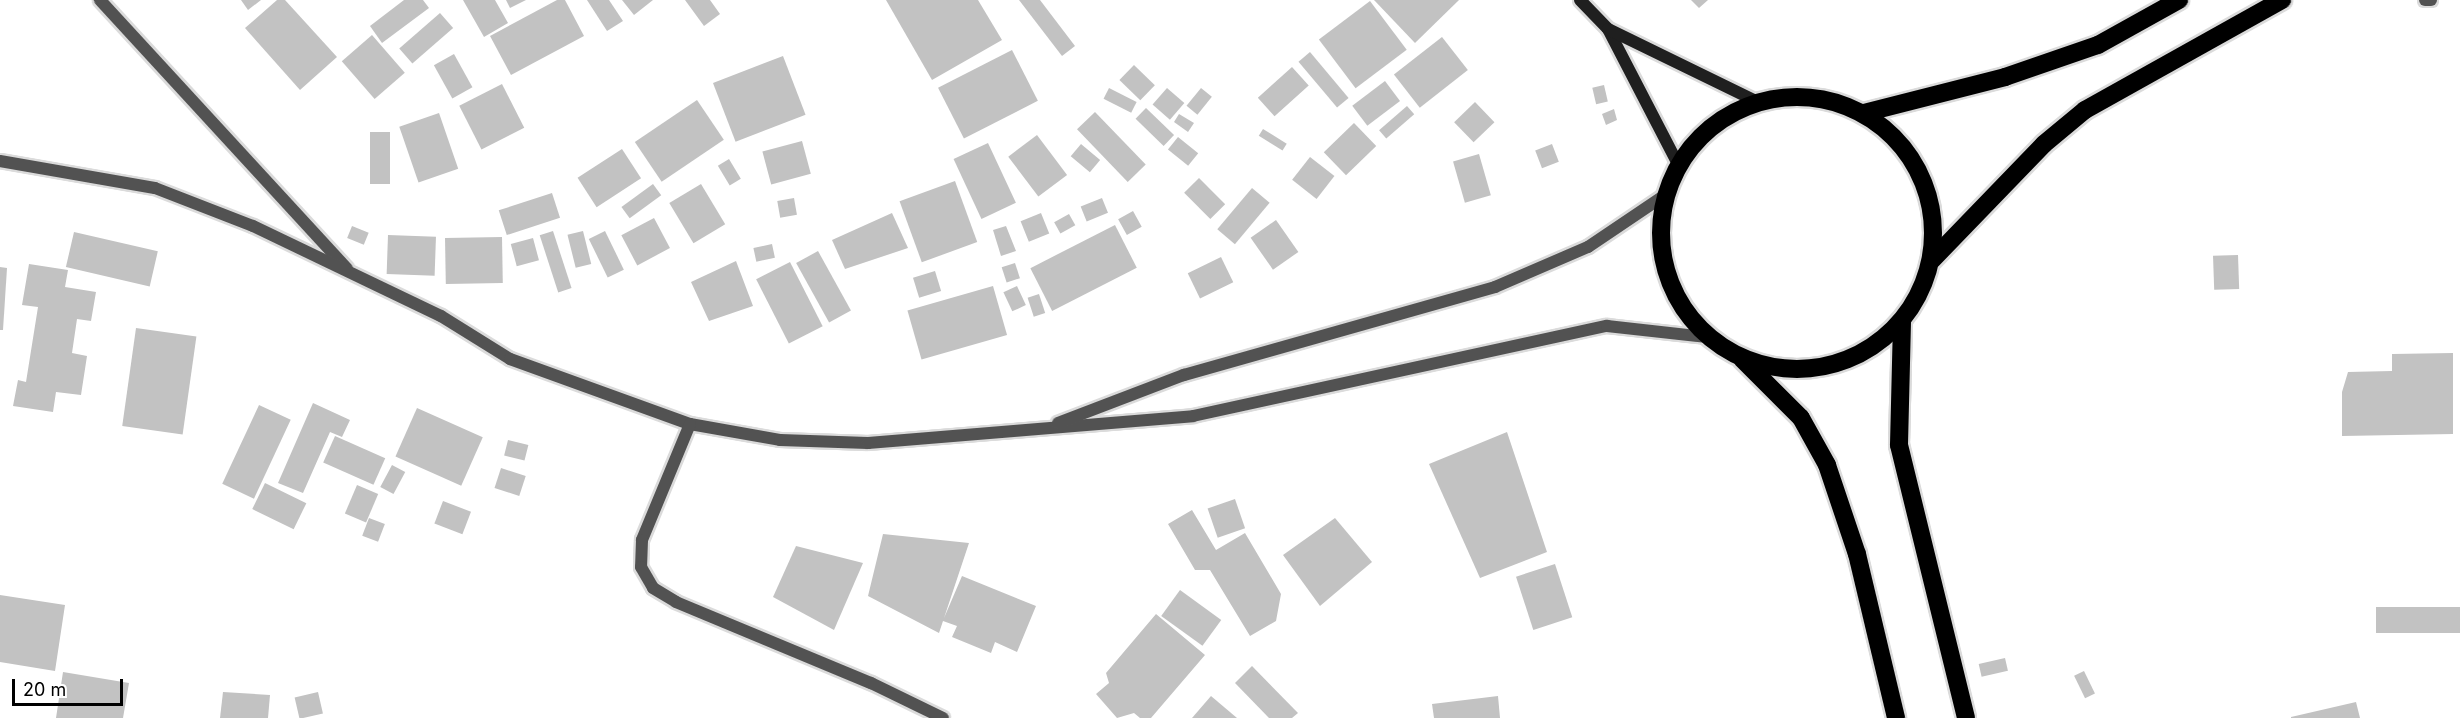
<!DOCTYPE html>
<html>
<head>
<meta charset="utf-8">
<style>
  body { margin:0 }
  #map { position:relative; width:2460px; height:718px; overflow:hidden; background:#fff; font-family:Inter,sans-serif }
  div>[style] { position:absolute }
  [style*='--x'] { left:calc(var(--x)*1px); top:calc(var(--y)*1px); width:calc(var(--w)*1px); rotate:calc(var(--a)*1deg) }
  .building>* { inset:0; background:#c2c2c2; transform-origin:0 0 }
  .roads { filter:drop-shadow(2px 0 #dbdbdb) drop-shadow(-2px 0 #dbdbdb) drop-shadow(0 2px #dbdbdb) drop-shadow(0 -2px #dbdbdb) }
  .street>* { height:12px; margin:-6px; padding:0 6px; transform-origin:6px; border-radius:6px; background:#525252 }
  .secondary>* { height:12px; margin:-6px; padding:0 6px; transform-origin:6px; border-radius:6px; background:#1f1f1f }
  .highway>* { height:18px; margin:-9px; padding:0 9px; transform-origin:9px; border-radius:9px; background:#000 }
  .highway>.ring { margin:-9px; padding:0; box-sizing:content-box; background:none; border:18px solid #000; border-radius:50% }
  span { translate:-50% -50%; white-space:nowrap; text-align:center; line-height:1.15; -webkit-text-stroke:6px #fff; paint-order:stroke }
  .scale { position:absolute; left:12px; top:679px; width:111px; height:27px; box-sizing:border-box; border:3px solid #000; border-top:0; padding-left:8px; font-size:18px; line-height:21px; white-space:nowrap; color:#000; -webkit-text-stroke:4px #fff; paint-order:stroke }
</style>
</head>
<body>
<div id="map">
  <div class="building">
    <div style="clip-path:polygon(241px 0,261px 0,248px 10px)"></div>
    <div style="clip-path:polygon(277px 0,285px 0,337px 57px,300px 90px,245px 28px)"></div>
    <div style="clip-path:polygon(404px 0,423px 0,429px 8px,382px 43px,370px 26px)"></div>
    <div style="clip-path:polygon(463px 0,495px 0,508px 23px,484px 37px)"></div>
    <div style="clip-path:polygon(506px 0,526px 0,510px 8px)"></div>
    <div style="clip-path:polygon(557px 0,565px 0,584px 36px,511px 75px,490px 36px)"></div>
    <div style="clip-path:polygon(587px 0,609px 0,623px 21px,607px 31px)"></div>
    <div style="clip-path:polygon(622px 0,653px 0,634px 15px)"></div>
    <div style="clip-path:polygon(685px 0,710px 0,720px 14px,704px 26px)"></div>
    <div style="clip-path:polygon(886px 0,978px 0,1002px 40px,932px 80px)"></div>
    <div style="clip-path:polygon(1019px 0,1040px 0,1075px 46px,1062px 56px)"></div>
    <div style="clip-path:polygon(1374px 0,1459px 0,1415px 43px)"></div>
    <div style="clip-path:polygon(1691px 0,1708px 0,1699px 8px)"></div>
    <div style="left:1370px;top:1px;width:61px;height:64px;rotate:53deg"></div>
    <div style="left:440px;top:13px;width:20px;height:54px;rotate:49deg"></div>
    <div style="left:372px;top:35px;width:50px;height:40px;rotate:49deg"></div>
    <div style="left:1442px;top:37px;width:42px;height:61px;rotate:52deg"></div>
    <div style="left:1012px;top:50px;width:57px;height:83px;rotate:63deg"></div>
    <div style="left:1310px;top:52px;width:60px;height:15px;rotate:50deg"></div>
    <div style="left:454px;top:54px;width:38px;height:23px;rotate:61deg"></div>
    <div style="left:783px;top:56px;width:63px;height:75px;rotate:69deg"></div>
    <div style="left:1134px;top:65px;width:29px;height:21px;rotate:44deg"></div>
    <div style="left:1292px;top:67px;width:25px;height:46px;rotate:48deg"></div>
    <div style="left:1385px;top:81px;width:25px;height:41px;rotate:53deg"></div>
    <div style="left:502px;top:84px;width:49px;height:48px;rotate:63deg"></div>
    <div style="left:1604px;top:85px;width:17px;height:12px;rotate:77deg"></div>
    <div style="left:1109px;top:88px;width:31px;height:12px;rotate:27deg"></div>
    <div style="left:1167px;top:88px;width:23px;height:22px;rotate:41deg"></div>
    <div style="left:1201px;top:88px;width:14px;height:23px;rotate:39deg"></div>
    <div style="left:697px;top:100px;width:48px;height:75px;rotate:56deg"></div>
    <div style="left:1475px;top:102px;width:28px;height:29px;rotate:46deg"></div>
    <div style="left:1407px;top:106px;width:11px;height:37px;rotate:49deg"></div>
    <div style="left:1146px;top:108px;width:39px;height:15px;rotate:44deg"></div>
    <div style="clip-path:polygon(1614px 109px,1617px 120px,1606px 125px,1602px 114px)"></div>
    <div style="left:1095px;top:112px;width:73px;height:25px;rotate:46deg"></div>
    <div style="left:439px;top:113px;width:59px;height:42px;rotate:71deg"></div>
    <div style="clip-path:polygon(1179px 114px,1194px 123px,1188px 132px,1174px 122px)"></div>
    <div style="left:1354px;top:123px;width:32px;height:42px;rotate:46deg"></div>
    <div style="left:1263px;top:129px;width:28px;height:8px;rotate:32deg"></div>
    <div style="left:390px;top:132px;width:52px;height:20px;rotate:90deg"></div>
    <div style="left:1037px;top:135px;width:50px;height:36px;rotate:53deg"></div>
    <div style="left:1178px;top:137px;width:26px;height:16px;rotate:39deg"></div>
    <div style="left:802px;top:141px;width:34px;height:41px;rotate:75deg"></div>
    <div style="left:988px;top:143px;width:66px;height:38px;rotate:65deg"></div>
    <div style="left:1081px;top:144px;width:25px;height:16px;rotate:40deg"></div>
    <div style="left:1552px;top:144px;width:19px;height:18px;rotate:69deg"></div>
    <div style="left:622px;top:149px;width:35px;height:53px;rotate:57deg"></div>
    <div style="left:1479px;top:154px;width:43px;height:27px;rotate:74deg"></div>
    <div style="left:1310px;top:157px;width:31px;height:29px;rotate:38deg"></div>
    <div style="left:729px;top:159px;width:23px;height:13px;rotate:59deg"></div>
    <div style="left:1199px;top:178px;width:37px;height:21px;rotate:45deg"></div>
    <div style="left:955px;top:181px;width:65px;height:59px;rotate:70deg"></div>
    <div style="left:653px;top:184px;width:14px;height:39px;rotate:54deg"></div>
    <div style="left:701px;top:184px;width:47px;height:37px;rotate:59deg"></div>
    <div style="left:1252px;top:188px;width:23px;height:54px;rotate:40deg"></div>
    <div style="left:552px;top:193px;width:26px;height:56px;rotate:72deg"></div>
    <div style="left:794px;top:198px;width:17px;height:17px;rotate:80deg"></div>
    <div style="left:1102px;top:198px;width:16px;height:23px;rotate:68deg"></div>
    <div style="left:1133px;top:211px;width:18px;height:17px;rotate:61deg"></div>
    <div style="clip-path:polygon(892px 213px,908px 248px,845px 269px,832px 240px)"></div>
    <div style="left:1041px;top:213px;width:22px;height:22px;rotate:68deg"></div>
    <div style="left:1069px;top:214px;width:13px;height:17px;rotate:61deg"></div>
    <div style="left:654px;top:218px;width:34px;height:37px;rotate:62deg"></div>
    <div style="left:1276px;top:220px;width:39px;height:31px;rotate:55deg"></div>
    <div style="left:1115px;top:225px;width:48px;height:95px;rotate:63deg"></div>
    <div style="left:352px;top:226px;width:18px;height:13px;rotate:22deg"></div>
    <div style="clip-path:polygon(1006px 226px,1016px 251px,1001px 256px,993px 230px)"></div>
    <div style="left:553px;top:231px;width:60px;height:14px;rotate:72deg"></div>
    <div style="left:583px;top:231px;width:34px;height:16px;rotate:76deg"></div>
    <div style="left:605px;top:231px;width:43px;height:18px;rotate:64deg"></div>
    <div style="left:74px;top:232px;width:86px;height:36px;rotate:13deg"></div>
    <div style="left:388px;top:235px;width:48px;height:39px;rotate:2deg"></div>
    <div style="left:502px;top:237px;width:46px;height:57px;rotate:89deg"></div>
    <div style="left:533px;top:238px;width:23px;height:23px;rotate:75deg"></div>
    <div style="left:772px;top:244px;width:14px;height:19px;rotate:78deg"></div>
    <div style="left:818px;top:251px;width:68px;height:25px;rotate:61deg"></div>
    <div style="left:2238px;top:255px;width:34px;height:25px;rotate:88deg"></div>
    <div style="left:1221px;top:257px;width:28px;height:37px;rotate:64deg"></div>
    <div style="clip-path:polygon(736px 261px,753px 306px,709px 321px,691px 282px)"></div>
    <div style="left:790px;top:262px;width:72px;height:38px;rotate:63deg"></div>
    <div style="left:1015px;top:263px;width:16px;height:14px;rotate:72deg"></div>
    <div style="clip-path:polygon(29px 264px,68px 270px,65px 287px,96px 292px,91px 321px,77px 319px,72px 353px,87px 356px,81px 395px,56px 392px,53px 412px,13px 406px,18px 380px,26px 382px,38px 307px,22px 305px)"></div>
    <div style="clip-path:polygon(0 267px,7px 268px,3px 330px,0 330px)"></div>
    <div style="left:935px;top:271px;width:21px;height:23px;rotate:73deg"></div>
    <div style="left:993px;top:286px;width:51px;height:89px;rotate:74deg"></div>
    <div style="left:1017px;top:286px;width:21px;height:15px;rotate:65deg"></div>
    <div style="left:1039px;top:294px;width:20px;height:12px;rotate:72deg"></div>
    <div style="left:136px;top:328px;width:61px;height:99px;rotate:8deg"></div>
    <div style="clip-path:polygon(2453px 353px,2453px 434px,2342px 436px,2342px 392px,2348px 372px,2392px 371px,2392px 354px)"></div>
    <div style="clip-path:polygon(313px 403px,350px 420px,342px 437px,330px 432px,303px 493px,278px 483px)"></div>
    <div style="left:259px;top:405px;width:35px;height:87px;rotate:25deg"></div>
    <div style="left:417px;top:408px;width:72px;height:53px;rotate:24deg"></div>
    <div style="clip-path:polygon(1507px 432px,1547px 552px,1480px 578px,1429px 464px)"></div>
    <div style="left:335px;top:436px;width:55px;height:29px;rotate:24deg"></div>
    <div style="left:508px;top:440px;width:21px;height:16px;rotate:14deg"></div>
    <div style="left:392px;top:465px;width:15px;height:25px;rotate:28deg"></div>
    <div style="left:501px;top:468px;width:26px;height:21px;rotate:18deg"></div>
    <div style="left:265px;top:483px;width:46px;height:29px;rotate:26deg"></div>
    <div style="left:357px;top:485px;width:23px;height:31px;rotate:23deg"></div>
    <div style="left:1235px;top:499px;width:31px;height:29px;rotate:71deg"></div>
    <div style="left:443px;top:501px;width:30px;height:24px;rotate:21deg"></div>
    <div style="clip-path:polygon(1192px 510px,1216px 550px,1245px 533px,1281px 594px,1276px 621px,1250px 636px,1210px 570px,1195px 570px,1168px 524px)"></div>
    <div style="left:369px;top:518px;width:17px;height:19px;rotate:21deg"></div>
    <div style="clip-path:polygon(1335px 518px,1372px 562px,1320px 606px,1283px 555px)"></div>
    <div style="clip-path:polygon(883px 534px,969px 543px,944px 618px,962px 576px,1036px 606px,1017px 652px,995px 642px,991px 653px,952px 637px,957px 626px,943px 621px,939px 633px,868px 596px)"></div>
    <div style="clip-path:polygon(796px 546px,863px 563px,834px 630px,773px 597px)"></div>
    <div style="left:1555px;top:564px;width:56px;height:41px;rotate:72deg"></div>
    <div style="left:1180px;top:590px;width:51px;height:32px;rotate:36deg"></div>
    <div style="clip-path:polygon(0 595px,65px 605px,55px 671px,0 662px)"></div>
    <div style="left:2460px;top:607px;width:26px;height:84px;rotate:90deg"></div>
    <div style="clip-path:polygon(1156px 614px,1205px 655px,1151px 718px,1140px 718px,1134px 713px,1117px 718px,1096px 694px,1109px 683px,1106px 673px)"></div>
    <div style="left:2005px;top:658px;width:13px;height:27px;rotate:77deg"></div>
    <div style="clip-path:polygon(1252px 666px,1298px 713px,1292px 718px,1269px 718px,1235px 683px)"></div>
    <div style="left:2084px;top:671px;width:25px;height:11px;rotate:64deg"></div>
    <div style="clip-path:polygon(63px 672px,129px 683px,123px 718px,56px 718px)"></div>
    <div style="clip-path:polygon(223px 692px,270px 695px,268px 718px,220px 718px)"></div>
    <div style="left:318px;top:692px;width:22px;height:24px;rotate:77deg"></div>
    <div style="clip-path:polygon(1211px 696px,1237px 718px,1192px 718px)"></div>
    <div style="clip-path:polygon(1498px 696px,1500px 718px,1434px 718px,1432px 704px)"></div>
    <div style="clip-path:polygon(2356px 702px,2360px 718px,2291px 718px,2291px 717px)"></div>
  </div>
  <div class="roads">
    <div class="street">
      <div style="--x:100;--y:0;--w:365;--a:47.4"></div>
      <div style="--x:2425;--y:0;--w:6;--a:0"></div>
      <div style="--x:0;--y:161;--w:157;--a:9.9"></div>
      <div style="--x:155;--y:188;--w:105;--a:21.2"></div>
      <div style="--x:253;--y:226;--w:208;--a:25.6"></div>
      <div style="--x:441;--y:316;--w:81;--a:31.9"></div>
      <div style="--x:510;--y:359;--w:191;--a:19.9"></div>
      <div style="--x:690;--y:424;--w:91;--a:10.1"></div>
      <div style="--x:780;--y:440;--w:88;--a:2"></div>
      <div style="--x:868;--y:443;--w:326;--a:-4.7"></div>
      <div style="--x:1193;--y:416;--w:424;--a:-12.3"></div>
      <div style="--x:1607;--y:326;--w:101;--a:6.3"></div>
      <div style="--x:1058;--y:423;--w:135;--a:-20.9"></div>
      <div style="--x:1184;--y:375;--w:323;--a:-15.8"></div>
      <div style="--x:1495;--y:287;--w:101;--a:-23.3"></div>
      <div style="--x:1588;--y:247;--w:93;--a:-34"></div>
      <div style="--x:690;--y:424;--w:126;--a:112.5"></div>
      <div style="--x:642;--y:540;--w:27;--a:92"></div>
      <div style="--x:641;--y:567;--w:24;--a:60"></div>
      <div style="--x:653;--y:588;--w:27;--a:31"></div>
      <div style="--x:676;--y:602;--w:211;--a:22.6"></div>
      <div style="--x:871;--y:683;--w:80;--a:25.9"></div>
    </div>
    <div class="secondary">
      <div style="--x:1580;--y:0;--w:40;--a:46"></div>
      <div style="--x:1608;--y:29;--w:152;--a:62.6"></div>
      <div style="--x:1608;--y:29;--w:167;--a:26"></div>
    </div>
    <div class="highway">
      <div class="ring" style="left:1661px;top:97px;width:254px;height:254px"></div>
      <div style="--x:1864;--y:113;--w:146;--a:-14.3"></div>
      <div style="--x:2005;--y:77;--w:98;--a:-19"></div>
      <div style="--x:2098;--y:45;--w:93;--a:-29.1"></div>
      <div style="--x:1932;--y:260;--w:161;--a:-46"></div>
      <div style="--x:2044;--y:144;--w:53;--a:-39.7"></div>
      <div style="--x:2085;--y:110;--w:226;--a:-29.2"></div>
      <div style="--x:1902;--y:322;--w:123;--a:91.4"></div>
      <div style="--x:1899;--y:445;--w:281;--a:76.2"></div>
      <div style="--x:1742;--y:359;--w:83;--a:45"></div>
      <div style="--x:1801;--y:418;--w:54;--a:61"></div>
      <div style="--x:1827;--y:465;--w:94;--a:71.4"></div>
      <div style="--x:1857;--y:554;--w:169;--a:76.6"></div>
    </div>
  </div>
  <div class="scale">20 m</div>
</div>
</body>
</html>
